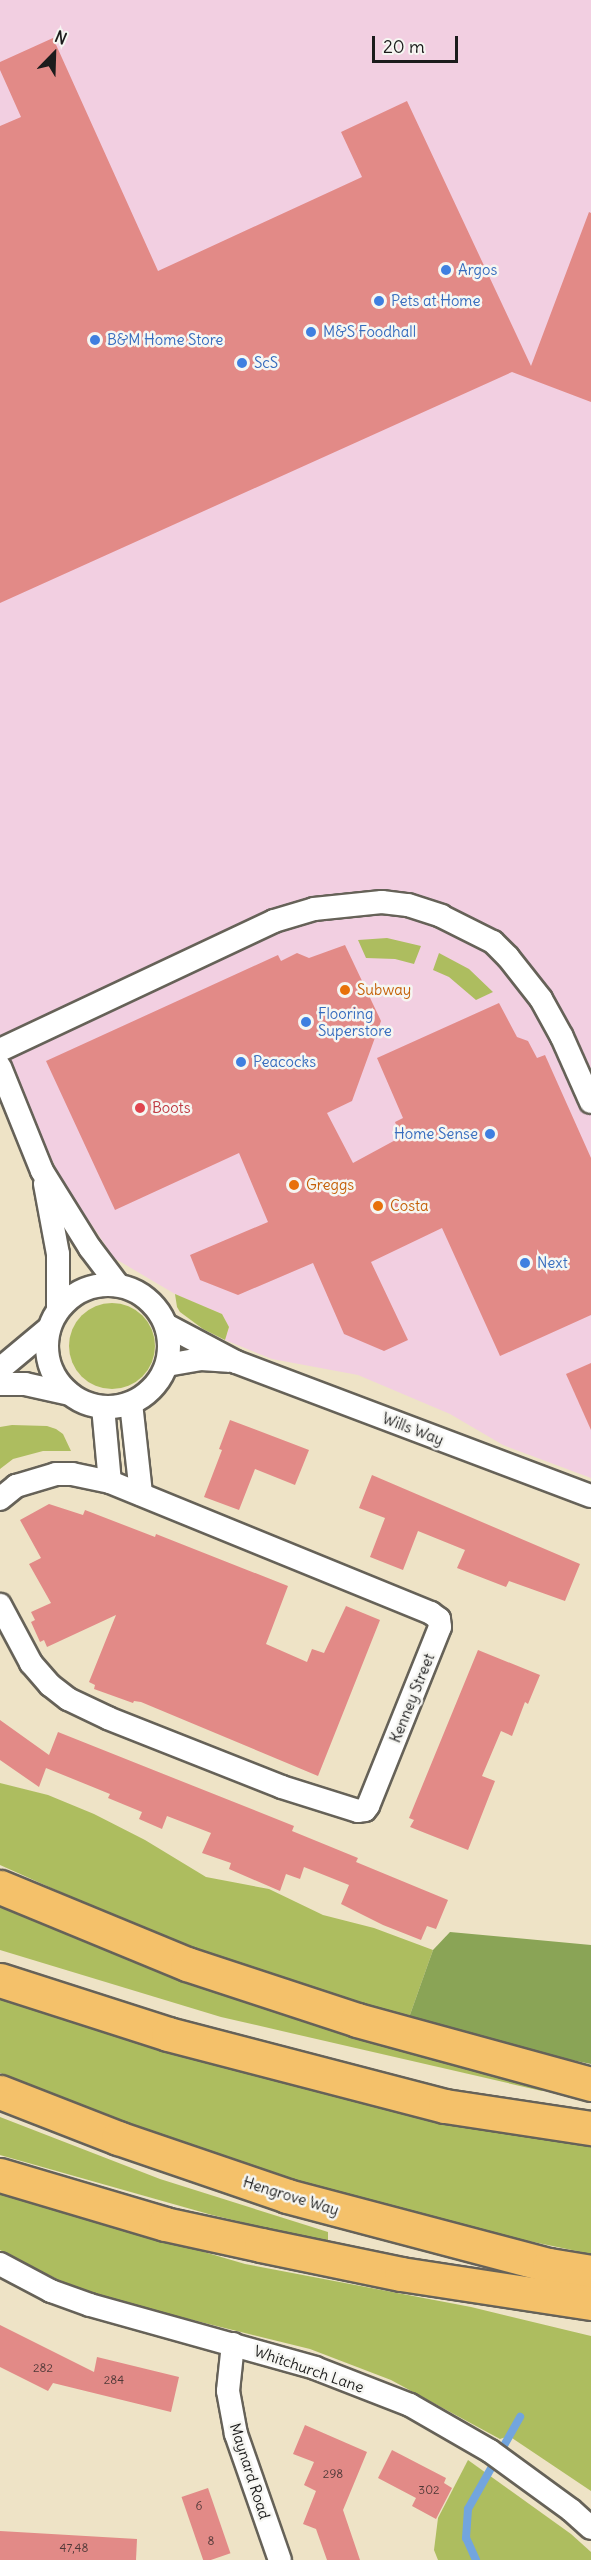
<!DOCTYPE html>
<html>
<head>
<meta charset="utf-8">
<style>
  body { margin:0 }
  #map { position:relative; width:591px; height:2560px; overflow:hidden; background:#eee3c6; font-family:Delius,sans-serif }
  div>[style] { position:absolute }
  [style*='--x'] { left:calc(var(--x)*1px); top:calc(var(--y)*1px); width:calc(var(--w)*1px); rotate:calc(var(--a)*1deg) }
  .built>* { inset:0; background:#f2cfe1 }
  .green>* { inset:0; background:#adbd5f }
  .round { border-radius:50% }
  .forest>* { inset:0; background:#8aa456 }
  .stream>* { height:8px; margin:-4px; padding:0 4px; transform-origin:4px; border-radius:4px; background:#72a5de }
  .building>* { inset:0; background:#e28a87; transform-origin:0 0 }
  .roads { filter:drop-shadow(2px 0 #666258) drop-shadow(-2px 0 #666258) drop-shadow(0 2px #666258) drop-shadow(0 -2px #666258) }
  .street>* { height:22px; margin:-11px; padding:0 11px; transform-origin:11px; border-radius:11px; background:#fff }
  .street>.ring { margin:-11px; padding:0; box-sizing:content-box; background:none; border:22px solid #fff; border-radius:50% }
  .highway>* { height:33px; margin:-16.5px; padding:0 16.5px; transform-origin:16.5px; border-radius:16.5px; background:#f4c16a }
  .dots>* { width:16px; height:16px; translate:-50% -50%; box-sizing:border-box; border:3px solid #f6f6f2; border-radius:50% }
  span { translate:-50% -50%; white-space:nowrap; text-align:center; line-height:1.15; -webkit-text-stroke:5px #f6f6f2; paint-order:stroke }
  .number-label { font-size:12px; color:#4e3837 }
  .number-label span { -webkit-text-stroke-width:0 }
  .shop-label { font-size:15px; color:#366cbe }
  .left { translate:0 -50%; text-align:left }
  .right { translate:-100% -50%; text-align:right }
  .food-label { font-size:15px; color:#c56008 }
  .health-label { font-size:15px; color:#be3a42 }
  .street-label { font-size:15px; color:#1c1c1c }
  .north { position:absolute; left:24px; top:24px; width:60px; height:60px; -webkit-text-stroke:4px #f6f6f2; paint-order:stroke; rotate:23deg; font-size:16px; font-weight:700; line-height:24px; text-align:center; color:#1c1c1c }
  .north::after { content:''; display:block; margin:auto; width:21px; height:27px; background:#1c1c1c; clip-path:polygon(50% 0,100% 100%,50% 72%,0 100%) }
  .scale { position:absolute; left:372px; top:36px; width:86px; height:27px; box-sizing:border-box; border:3px solid #1c1c1c; border-top:0; padding-left:8px; font-size:18px; line-height:21px; white-space:nowrap; color:#1c1c1c; -webkit-text-stroke:4px #f6f6f2; paint-order:stroke }
</style>
</head>
<body>
<div id="map">
  <div class="built">
    <div style="clip-path:polygon(0 0,591px 0,591px 1478px,503px 1445px,450px 1414px,358px 1375px,272px 1359px,225px 1340px,229px 1327px,222px 1314px,175px 1294px,114px 1258px,61px 1179px,0 1048px)"></div>
  </div>
  <div class="green">
    <div style="clip-path:polygon(387px 938px,421px 946px,414px 964px,395px 959px,366px 958px,358px 940px)"></div>
    <div style="clip-path:polygon(439px 953px,469px 969px,493px 992px,476px 1000px,449px 977px,433px 970px)"></div>
    <div style="clip-path:polygon(175px 1294px,222px 1314px,229px 1327px,225px 1340px,203px 1329px,180px 1312px,177px 1307px)"></div>
    <div class="round" style="left:69px;top:1303px;width:86px;height:86px"></div>
    <div style="clip-path:polygon(12px 1425px,47px 1426px,56px 1429px,63px 1434px,71px 1451px,43px 1451px,13px 1459px,0 1469px,0 1427px)"></div>
    <div style="clip-path:polygon(0 1783px,48px 1795px,94px 1814px,145px 1840px,206px 1877px,269px 1889px,323px 1915px,374px 1928px,433px 1950px,406px 2026px,255px 1979px,0 1865px)"></div>
    <div style="clip-path:polygon(0 1898px,540px 2083px,542px 2091px,221px 2017px,0 1950px)"></div>
    <div style="clip-path:polygon(0 1996px,591px 2137px,591px 2254px,456px 2226px,288px 2180px,120px 2122px,0 2073px)"></div>
    <div style="clip-path:polygon(0 2117px,160px 2179px,328px 2232px,328px 2243px,212px 2215px,0 2155px)"></div>
    <div style="clip-path:polygon(0 2192px,245px 2264px,471px 2307px,591px 2336px,591px 2491px,509px 2436px,500px 2439px,391px 2380px,310px 2349px,116px 2301px,68px 2284px,25px 2264px,0 2250px)"></div>
    <div style="clip-path:polygon(468px 2460px,571px 2534px,591px 2552px,591px 2560px,438px 2560px,434px 2550px,438px 2518px)"></div>
  </div>
  <div class="forest">
    <div style="clip-path:polygon(450px 1932px,591px 1945px,591px 2064px,406px 2026px,433px 1950px)"></div>
  </div>
  <div class="stream">
    <div style="--x:476;--y:2560;--w:24;--a:-114"></div>
    <div style="--x:466;--y:2538;--w:29;--a:-86"></div>
    <div style="--x:468;--y:2509;--w:106;--a:-60.5"></div>
  </div>
  <div class="building">
    <div style="clip-path:polygon(53px 38px,158px 271px,362px 177px,341px 132px,407px 101px,531px 366px,589px 212px,591px 213px,591px 402px,512px 372px,0 603px,0 126px,21px 117px,0 70px,0 62px)"></div>
    <div style="clip-path:polygon(345px 945px,381px 1021px,352px 1101px,327px 1113px,353px 1163px,401px 1137px,395px 1122px,403px 1118px,377px 1058px,499px 1003px,517px 1037px,528px 1041px,537px 1058px,545px 1055px,591px 1158px,591px 1315px,500px 1356px,442px 1228px,371px 1262px,408px 1340px,384px 1351px,344px 1334px,313px 1263px,238px 1295px,200px 1280px,190px 1255px,268px 1222px,239px 1153px,115px 1210px,46px 1061px,278px 955px,281px 961px,297px 953px,309px 958px)"></div>
    <div style="clip-path:polygon(591px 1363px,591px 1430px,566px 1374px)"></div>
    <div style="clip-path:polygon(230px 1420px,309px 1450px,295px 1485px,255px 1469px,239px 1510px,204px 1497px,222px 1450px,219px 1449px)"></div>
    <div style="clip-path:polygon(372px 1475px,580px 1564px,565px 1601px,509px 1581px,506px 1587px,457px 1568px,465px 1550px,418px 1531px,403px 1570px,370px 1557px,385px 1518px,359px 1508px)"></div>
    <div style="clip-path:polygon(49px 1504px,83px 1515px,85px 1510px,155px 1537px,156px 1534px,288px 1586px,266px 1644px,307px 1662px,312px 1649px,324px 1653px,346px 1606px,380px 1620px,318px 1776px,141px 1702px,134px 1701px,133px 1703px,94px 1689px,95px 1685px,89px 1682px,116px 1615px,47px 1647px,44px 1640px,40px 1642px,31px 1622px,35px 1620px,31px 1612px,51px 1603px,29px 1564px,41px 1558px,20px 1520px)"></div>
    <div style="clip-path:polygon(478px 1650px,540px 1675px,528px 1704px,525px 1702px,512px 1736px,501px 1731px,482px 1776px,495px 1781px,468px 1850px,410px 1827px,414px 1820px,409px 1818px)"></div>
    <div style="clip-path:polygon(0 1720px,49px 1755px,58px 1732px,294px 1826px,292px 1831px,358px 1858px,356px 1862px,448px 1900px,436px 1929px,427px 1926px,421px 1940px,383px 1925px,341px 1904px,349px 1885px,304px 1867px,300px 1879px,286px 1874px,280px 1891px,229px 1869px,231px 1863px,202px 1853px,211px 1833px,167px 1816px,162px 1829px,139px 1819px,142px 1812px,108px 1798px,110px 1794px,46px 1768px,39px 1787px,0 1760px)"></div>
    <div style="clip-path:polygon(0 2325px,94px 2372px,97px 2357px,179px 2377px,171px 2412px,53px 2383px,48px 2391px,0 2367px)"></div>
    <div style="clip-path:polygon(305px 2425px,367px 2452px,343px 2510px,360px 2560px,327px 2560px,316px 2529px,303px 2524px,316px 2491px,304px 2485px,314px 2462px,293px 2454px)"></div>
    <div style="clip-path:polygon(392px 2450px,446px 2478px,444px 2483px,452px 2488px,436px 2519px,412px 2506px,416px 2498px,378px 2478px)"></div>
    <div style="left:208px;top:2488px;width:69px;height:28px;rotate:71deg"></div>
    <div style="clip-path:polygon(0 2531px,137px 2539px,136px 2560px,0 2560px)"></div>
  </div>
  <div class="roads">
    <div class="street">
      <div style="--x:0;--y:1050;--w:303;--a:-25.2"></div>
      <div style="--x:274;--y:921;--w:42;--a:-16.7"></div>
      <div style="--x:314;--y:909;--w:68;--a:-5.9"></div>
      <div style="--x:382;--y:902;--w:26;--a:7"></div>
      <div style="--x:408;--y:905;--w:35;--a:18"></div>
      <div style="--x:441;--y:916;--w:58;--a:26.6"></div>
      <div style="--x:493;--y:942;--w:21;--a:45"></div>
      <div style="--x:508;--y:957;--w:53;--a:51.8"></div>
      <div style="--x:541;--y:999;--w:43;--a:61.1"></div>
      <div style="--x:562;--y:1037;--w:71;--a:66"></div>
      <div style="--x:0;--y:1067;--w:112;--a:68"></div>
      <div style="--x:42;--y:1171;--w:91;--a:58.1"></div>
      <div style="--x:90;--y:1248;--w:46;--a:52.9"></div>
      <div style="--x:45;--y:1184;--w:71;--a:79.5"></div>
      <div style="--x:58;--y:1254;--w:55;--a:90"></div>
      <div class="ring" style="left:47px;top:1285px;width:100px;height:100px"></div>
      <div style="--x:166;--y:1325;--w:79;--a:27.9"></div>
      <div style="--x:236;--y:1362;--w:379;--a:20.7"></div>
      <div style="--x:167;--y:1365;--w:35;--a:-10"></div>
      <div style="--x:201;--y:1359;--w:27;--a:4"></div>
      <div style="--x:0;--y:1369;--w:64;--a:-39.9"></div>
      <div style="--x:0;--y:1384;--w:25;--a:0"></div>
      <div style="--x:25;--y:1384;--w:46;--a:12.5"></div>
      <div style="--x:131;--y:1403;--w:92;--a:83.7"></div>
      <div style="--x:103;--y:1407;--w:75;--a:84.7"></div>
      <div style="--x:0;--y:1499;--w:21;--a:-39"></div>
      <div style="--x:16;--y:1486;--w:42;--a:-16.7"></div>
      <div style="--x:56;--y:1474;--w:16;--a:0"></div>
      <div style="--x:72;--y:1474;--w:39;--a:12"></div>
      <div style="--x:110;--y:1482;--w:347;--a:22.2"></div>
      <div style="--x:431;--y:1613;--w:10;--a:37"></div>
      <div style="--x:439;--y:1619;--w:8;--a:83"></div>
      <div style="--x:440;--y:1627;--w:193;--a:111.9"></div>
      <div style="--x:368;--y:1806;--w:5;--a:127"></div>
      <div style="--x:365;--y:1810;--w:7;--a:172"></div>
      <div style="--x:358;--y:1811;--w:80;--a:-162.5"></div>
      <div style="--x:282;--y:1787;--w:187;--a:-158.4"></div>
      <div style="--x:108;--y:1718;--w:44;--a:-154.6"></div>
      <div style="--x:68;--y:1699;--w:23;--a:-142"></div>
      <div style="--x:50;--y:1685;--w:29;--a:-131"></div>
      <div style="--x:31;--y:1663;--w:66;--a:-118.1"></div>
      <div style="--x:0;--y:2264;--w:58;--a:27.9"></div>
      <div style="--x:51;--y:2291;--w:41;--a:19.7"></div>
      <div style="--x:90;--y:2305;--w:234;--a:15.6"></div>
      <div style="--x:315;--y:2368;--w:102;--a:21.3"></div>
      <div style="--x:410;--y:2405;--w:92;--a:29.9"></div>
      <div style="--x:490;--y:2451;--w:100;--a:36.1"></div>
      <div style="--x:571;--y:2510;--w:27;--a:42"></div>
      <div style="--x:233;--y:2344;--w:47;--a:96.1"></div>
      <div style="--x:228;--y:2391;--w:44;--a:79.5"></div>
      <div style="--x:236;--y:2434;--w:133;--a:70.8"></div>
    </div>
    <div class="highway">
      <div style="--x:0;--y:1887;--w:202;--a:22.4"></div>
      <div style="--x:187;--y:1964;--w:179;--a:18.2"></div>
      <div style="--x:357;--y:2020;--w:243;--a:15.3"></div>
      <div style="--x:0;--y:1980;--w:176;--a:17.8"></div>
      <div style="--x:168;--y:2034;--w:286;--a:14.6"></div>
      <div style="--x:445;--y:2106;--w:148;--a:8.6"></div>
      <div style="--x:0;--y:2092;--w:127;--a:21.3"></div>
      <div style="--x:118;--y:2138;--w:179;--a:18.9"></div>
      <div style="--x:287;--y:2196;--w:271;--a:14.8"></div>
      <div style="--x:549;--y:2265;--w:43;--a:9.5"></div>
      <div style="--x:0;--y:2175;--w:172;--a:16.5"></div>
      <div style="--x:165;--y:2224;--w:98;--a:12.3"></div>
      <div style="--x:261;--y:2245;--w:143;--a:11.7"></div>
      <div style="--x:401;--y:2274;--w:192;--a:8.7"></div>
    </div>
  </div>
  <div class="dots">
    <div style="left:446px;top:270px;background:#3f7fe0"></div>
    <div style="left:379px;top:301px;background:#3f7fe0"></div>
    <div style="left:311px;top:332px;background:#3f7fe0"></div>
    <div style="left:95px;top:340px;background:#3f7fe0"></div>
    <div style="left:242px;top:363px;background:#3f7fe0"></div>
    <div style="left:345px;top:990px;background:#e8710a"></div>
    <div style="left:306px;top:1022px;background:#3f7fe0"></div>
    <div style="left:241px;top:1062px;background:#3f7fe0"></div>
    <div style="left:140px;top:1108px;background:#e0444e"></div>
    <div style="left:490px;top:1134px;background:#3f7fe0"></div>
    <div style="left:294px;top:1185px;background:#e8710a"></div>
    <div style="left:378px;top:1206px;background:#e8710a"></div>
    <div style="left:525px;top:1263px;background:#3f7fe0"></div>
  </div>
  <div class="number-label">
    <span style="left:43px;top:2368px">282</span>
    <span style="left:114px;top:2380px">284</span>
    <span style="left:333px;top:2474px">298</span>
    <span style="left:429px;top:2490px">302</span>
    <span style="left:199px;top:2506px">6</span>
    <span style="left:211px;top:2541px">8</span>
    <span style="left:74px;top:2548px">47,48</span>
  </div>
  <div class="shop-label">
    <span class="left" style="left:458px;top:270px">Argos</span>
    <span class="left" style="left:391px;top:301px">Pets at Home</span>
    <span class="left" style="left:323px;top:332px">M&amp;S Foodhall</span>
    <span class="left" style="left:107px;top:340px">B&amp;M Home Store</span>
    <span class="left" style="left:254px;top:363px">ScS</span>
    <span class="left" style="left:318px;top:1022px">Flooring<br>Superstore</span>
    <span class="left" style="left:253px;top:1062px">Peacocks</span>
    <span class="right" style="left:478px;top:1134px">Home Sense</span>
    <span class="left" style="left:537px;top:1263px">Next</span>
  </div>
  <div class="food-label">
    <span class="left" style="left:357px;top:990px">Subway</span>
    <span class="left" style="left:306px;top:1185px">Greggs</span>
    <span class="left" style="left:390px;top:1206px">Costa</span>
  </div>
  <div class="health-label">
    <span class="left" style="left:152px;top:1108px">Boots</span>
  </div>
  <div class="street-label">
    <span style="left:413px;top:1429px;rotate:21deg">Wills Way</span>
    <span style="left:412px;top:1698px;rotate:-68deg">Kenney Street</span>
    <span style="left:291px;top:2196px;rotate:17deg">Hengrove Way</span>
    <span style="left:309px;top:2369px;rotate:19deg">Whitchurch Lane</span>
    <span style="left:250px;top:2471px;rotate:72deg">Maynard Road</span>
  </div>
  <div class="north">N</div>
  <div class="scale">20 m</div>
</div>
</body>
</html>
